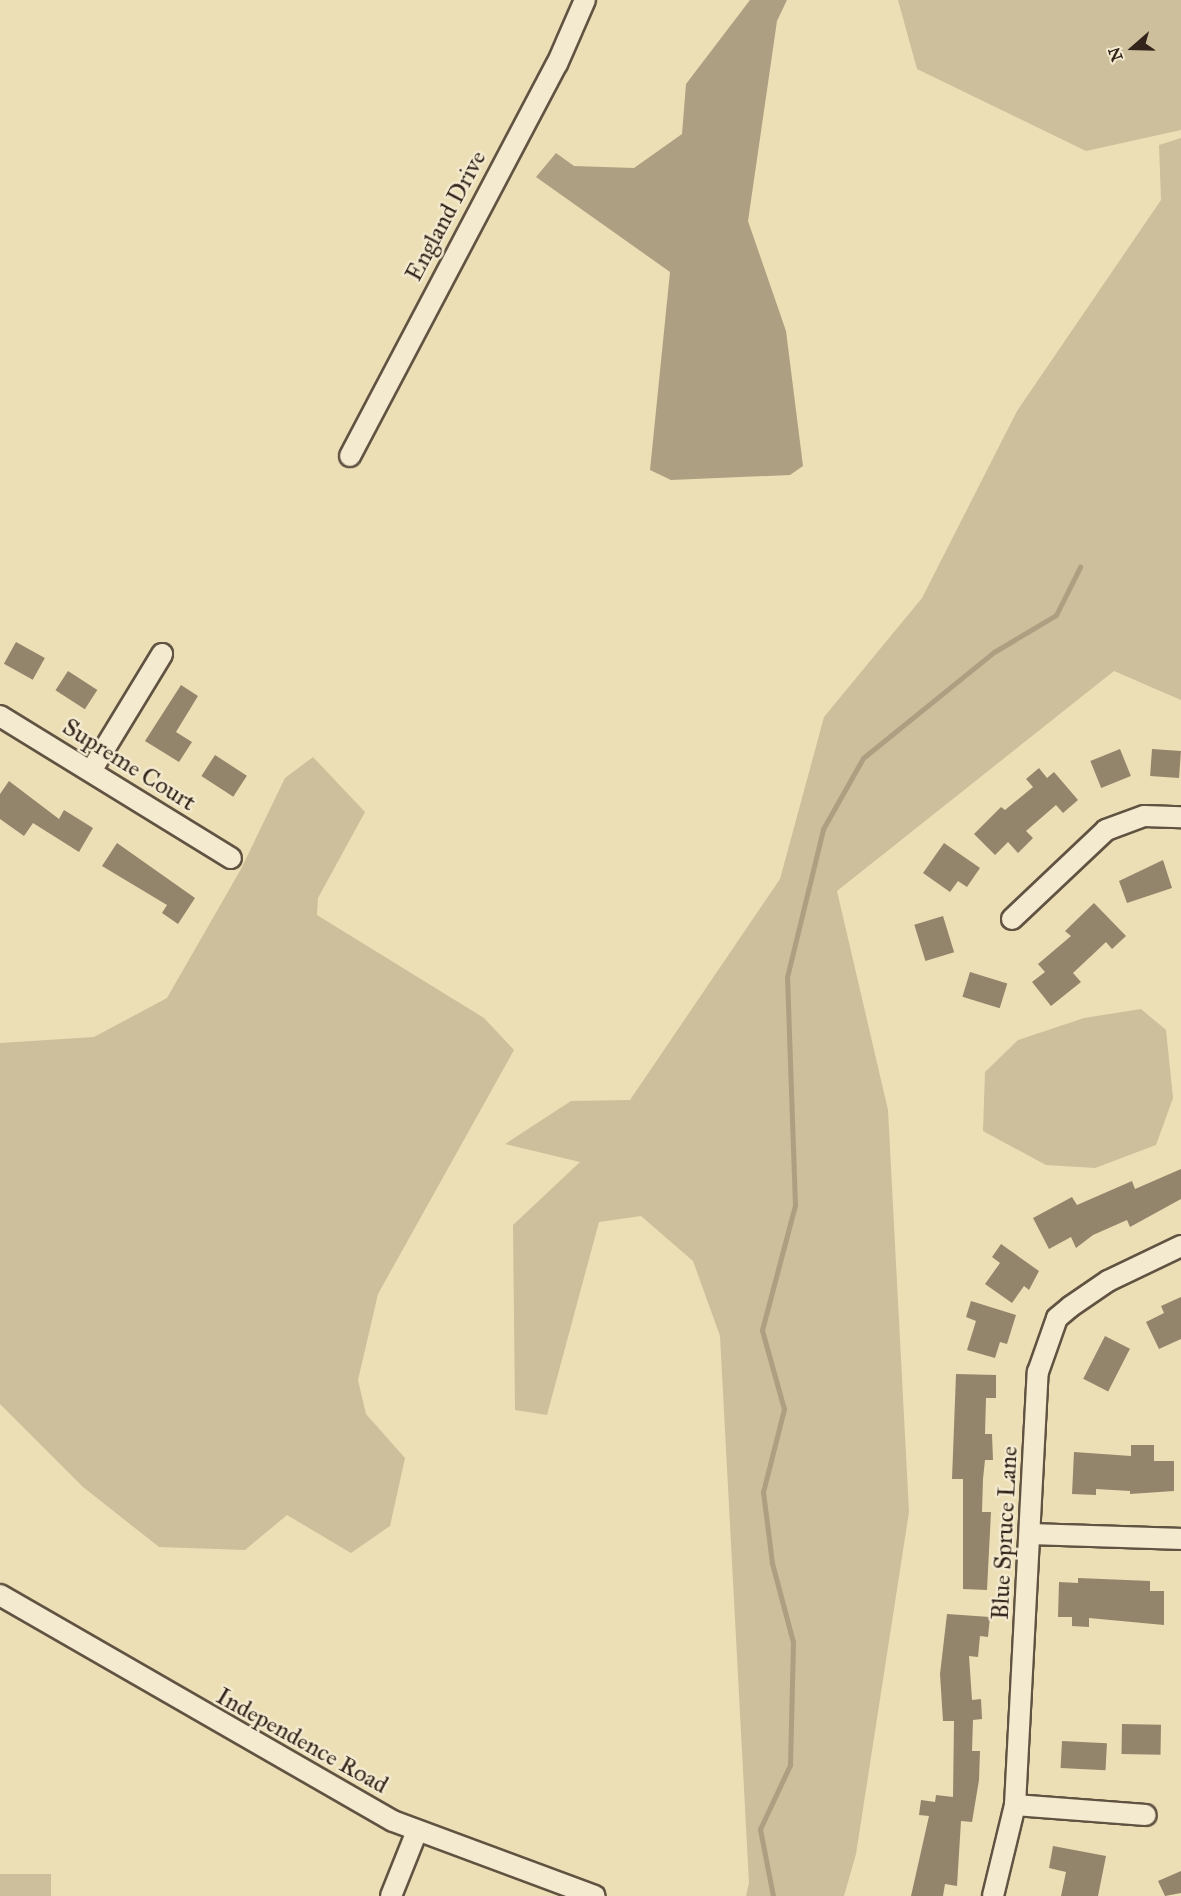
<!DOCTYPE html>
<html>
<head>
<meta charset="utf-8">
<style>
  body { margin:0 }
  #map { position:relative; width:1181px; height:1896px; overflow:hidden; background:#ecdfb5; font-family:"IM FELL Great Primer",serif }
  div>[style] { position:absolute }
  [style*='--x'] { left:calc(var(--x)*1px); top:calc(var(--y)*1px); width:calc(var(--w)*1px); rotate:calc(var(--a)*1deg) }
  .green>* { inset:0; background:#cdbf9b; transform-origin:0 0 }
  .water>* { inset:0; background:#ad9f81 }
  .stream>* { height:5px; margin:-2.5px; padding:0 2.5px; transform-origin:2.5px; border-radius:2.5px; background:#ad9f81 }
  .building>* { inset:0; background:#93856b; transform-origin:0 0 }
  .roads { filter:drop-shadow(2px 0 #615342) drop-shadow(-2px 0 #615342) drop-shadow(0 2px #615342) drop-shadow(0 -2px #615342) }
  .minor>* { height:20px; margin:-10px; padding:0 10px; transform-origin:10px; border-radius:10px; background:#f3eacf }
  span { translate:-50% -50%; white-space:nowrap; text-align:center; line-height:1.15; -webkit-text-stroke:5px #f3eacf; paint-order:stroke }
  .street-label { font-size:24px; color:#33241b }
  .north { position:absolute; left:1103px; top:18px; width:60px; height:60px; -webkit-text-stroke:4px #f3eacf; paint-order:stroke; rotate:250deg; font-size:16px; font-weight:700; line-height:24px; text-align:center; color:#33241b }
  .north::after { content:''; display:block; margin:auto; width:21px; height:27px; background:#33241b; clip-path:polygon(50% 0,100% 100%,50% 72%,0 100%) }
</style>
</head>
<body>
<div id="map">
  <div class="green">
    <div style="clip-path:polygon(898px 0,1181px 0,1181px 130px,1086px 151px,917px 69px)"></div>
    <div style="clip-path:polygon(1181px 138px,1181px 700px,1114px 671px,837px 891px,888px 1110px,909px 1512px,856px 1854px,844px 1896px,746px 1896px,749px 1883px,720px 1336px,693px 1261px,641px 1216px,599px 1222px,547px 1415px,515px 1410px,513px 1225px,580px 1162px,505px 1144px,571px 1101px,630px 1100px,780px 879px,824px 717px,922px 598px,1017px 411px,1161px 200px,1159px 145px)"></div>
    <div style="clip-path:polygon(313px 757px,365px 812px,318px 898px,317px 915px,484px 1018px,514px 1050px,378px 1294px,358px 1380px,366px 1414px,405px 1458px,390px 1526px,351px 1553px,287px 1515px,245px 1550px,159px 1547px,83px 1487px,0 1404px,0 1043px,94px 1037px,167px 998px,241px 869px,285px 778px)"></div>
    <div style="clip-path:polygon(1141px 1009px,1166px 1030px,1173px 1098px,1156px 1145px,1095px 1168px,1046px 1165px,983px 1131px,985px 1072px,1018px 1040px,1084px 1018px)"></div>
    <div style="left:0;top:1874px;width:51px;height:22px"></div>
  </div>
  <div class="water">
    <div style="clip-path:polygon(750px 0,787px 0,777px 21px,748px 221px,786px 331px,803px 466px,790px 475px,671px 480px,650px 470px,670px 272px,536px 177px,556px 153px,574px 166px,634px 168px,682px 134px,686px 84px)"></div>
  </div>
  <div class="stream">
    <div style="--x:773;--y:1896;--w:68;--a:-101"></div>
    <div style="--x:760;--y:1829;--w:71;--a:-64.9"></div>
    <div style="--x:790;--y:1765;--w:123;--a:-88.6"></div>
    <div style="--x:793;--y:1642;--w:82;--a:-104.9"></div>
    <div style="--x:772;--y:1563;--w:72;--a:-97.2"></div>
    <div style="--x:763;--y:1492;--w:86;--a:-75.8"></div>
    <div style="--x:784;--y:1409;--w:82;--a:-105.6"></div>
    <div style="--x:762;--y:1330;--w:129;--a:-75.2"></div>
    <div style="--x:795;--y:1205;--w:228;--a:-92"></div>
    <div style="--x:787;--y:977;--w:152;--a:-76.3"></div>
    <div style="--x:823;--y:829;--w:81;--a:-60.6"></div>
    <div style="--x:863;--y:758;--w:169;--a:-39"></div>
    <div style="--x:994;--y:652;--w:72;--a:-30.8"></div>
    <div style="--x:1056;--y:615;--w:54;--a:-63.4"></div>
  </div>
  <div class="building">
    <div style="left:16px;top:642px;width:33px;height:25px;rotate:29deg"></div>
    <div style="left:68px;top:671px;width:35px;height:23px;rotate:33deg"></div>
    <div style="clip-path:polygon(181px 685px,198px 696px,176px 732px,192px 742px,179px 762px,145px 741px)"></div>
    <div style="left:1120px;top:749px;width:29px;height:32px;rotate:68deg"></div>
    <div style="left:1152px;top:749px;width:29px;height:27px;rotate:4deg"></div>
    <div style="left:215px;top:755px;width:38px;height:25px;rotate:33deg"></div>
    <div style="clip-path:polygon(1039px 768px,1047px 778px,1054px 772px,1078px 800px,1063px 813px,1056px 805px,1026px 831px,1033px 838px,1018px 853px,1008px 842px,995px 855px,974px 834px,1001px 807px,1005px 810px,1033px 787px,1026px 779px)"></div>
    <div style="clip-path:polygon(9px 781px,59px 819px,64px 810px,93px 828px,79px 852px,33px 823px,24px 836px,0 819px,0 794px)"></div>
    <div style="clip-path:polygon(117px 843px,195px 898px,178px 924px,162px 913px,167px 905px,102px 866px)"></div>
    <div style="clip-path:polygon(944px 843px,980px 868px,967px 887px,958px 881px,950px 892px,923px 873px)"></div>
    <div style="clip-path:polygon(1163px 860px,1172px 888px,1127px 903px,1119px 881px)"></div>
    <div style="clip-path:polygon(1094px 903px,1126px 936px,1112px 949px,1106px 942px,1073px 973px,1081px 982px,1051px 1006px,1032px 982px,1045px 972px,1038px 964px,1071px 936px,1065px 931px)"></div>
    <div style="left:943px;top:916px;width:38px;height:30px;rotate:73deg"></div>
    <div style="left:970px;top:972px;width:39px;height:26px;rotate:17deg"></div>
    <div style="clip-path:polygon(1181px 1169px,1181px 1199px,1130px 1227px,1127px 1220px,1093px 1235px,1076px 1248px,1071px 1237px,1049px 1249px,1033px 1218px,1072px 1197px,1077px 1205px,1132px 1181px,1135px 1189px)"></div>
    <div style="clip-path:polygon(1001px 1244px,1039px 1271px,1029px 1290px,1024px 1286px,1012px 1303px,985px 1284px,1000px 1263px,992px 1257px)"></div>
    <div style="clip-path:polygon(1181px 1297px,1181px 1339px,1159px 1349px,1146px 1322px,1164px 1313px,1161px 1306px)"></div>
    <div style="clip-path:polygon(971px 1301px,1016px 1315px,1007px 1344px,1000px 1342px,995px 1358px,967px 1350px,976px 1321px,966px 1317px)"></div>
    <div style="left:1105px;top:1336px;width:28px;height:48px;rotate:27deg"></div>
    <div style="clip-path:polygon(956px 1374px,996px 1375px,996px 1398px,986px 1398px,985px 1434px,992px 1434px,993px 1460px,985px 1460px,983px 1479px,982px 1512px,991px 1512px,987px 1590px,963px 1589px,963px 1479px,952px 1479px)"></div>
    <div style="clip-path:polygon(1131px 1445px,1154px 1445px,1154px 1461px,1174px 1461px,1174px 1491px,1130px 1494px,1130px 1491px,1096px 1489px,1096px 1495px,1072px 1494px,1074px 1452px,1131px 1456px)"></div>
    <div style="clip-path:polygon(1078px 1578px,1150px 1581px,1150px 1591px,1164px 1591px,1164px 1625px,1089px 1618px,1089px 1627px,1072px 1626px,1072px 1617px,1058px 1617px,1059px 1582px,1078px 1583px)"></div>
    <div style="clip-path:polygon(947px 1614px,990px 1617px,988px 1637px,980px 1636px,978px 1657px,969px 1656px,972px 1700px,981px 1699px,982px 1719px,973px 1720px,972px 1751px,980px 1751px,979px 1780px,972px 1822px,961px 1821px,957px 1886px,945px 1884px,943px 1896px,911px 1896px,929px 1816px,919px 1815px,921px 1800px,935px 1802px,936px 1795px,953px 1797px,954px 1721px,943px 1721px,940px 1674px)"></div>
    <div style="left:1122px;top:1724px;width:39px;height:30px;rotate:1deg"></div>
    <div style="left:1062px;top:1741px;width:45px;height:27px;rotate:3deg"></div>
    <div style="clip-path:polygon(1053px 1846px,1106px 1856px,1098px 1896px,1061px 1896px,1066px 1872px,1049px 1868px)"></div>
    <div style="clip-path:polygon(1181px 1871px,1181px 1893px,1165px 1896px,1158px 1881px)"></div>
  </div>
  <div class="roads">
    <div class="minor">
      <div style="--x:350;--y:456;--w:443;--a:-62.2"></div>
      <div style="--x:557;--y:64;--w:70;--a:-66.4"></div>
      <div style="--x:0;--y:716;--w:271;--a:31.6"></div>
      <div style="--x:91;--y:771;--w:137;--a:-58.7"></div>
      <div style="--x:1012;--y:919;--w:129;--a:-43.4"></div>
      <div style="--x:1106;--y:830;--w:40;--a:-20.2"></div>
      <div style="--x:1144;--y:816;--w:37;--a:2"></div>
      <div style="--x:1032;--y:1534;--w:149;--a:1.9"></div>
      <div style="--x:0;--y:1595;--w:453;--a:29.9"></div>
      <div style="--x:393;--y:1821;--w:215;--a:20.4"></div>
      <div style="--x:1015;--y:1805;--w:131;--a:4.4"></div>
      <div style="--x:391;--y:1896;--w:70;--a:-68.2"></div>
      <div style="--x:993;--y:1896;--w:94;--a:-76.4"></div>
      <div style="--x:1015;--y:1805;--w:434;--a:-87"></div>
      <div style="--x:1038;--y:1372;--w:57;--a:-70.6"></div>
      <div style="--x:1057;--y:1318;--w:17;--a:-40"></div>
      <div style="--x:1070;--y:1307;--w:46;--a:-34.4"></div>
      <div style="--x:1108;--y:1281;--w:81;--a:-25.6"></div>
    </div>
  </div>
  <div class="street-label">
    <span style="left:446px;top:216px;rotate:-62deg">England Drive</span>
    <span style="left:129px;top:765px;rotate:32deg">Supreme Court</span>
    <span style="left:1005px;top:1533px;rotate:-87deg">Blue Spruce Lane</span>
    <span style="left:302px;top:1741px;rotate:29deg">Independence Road</span>
  </div>
  <div class="north">N</div>
</div>
</body>
</html>
